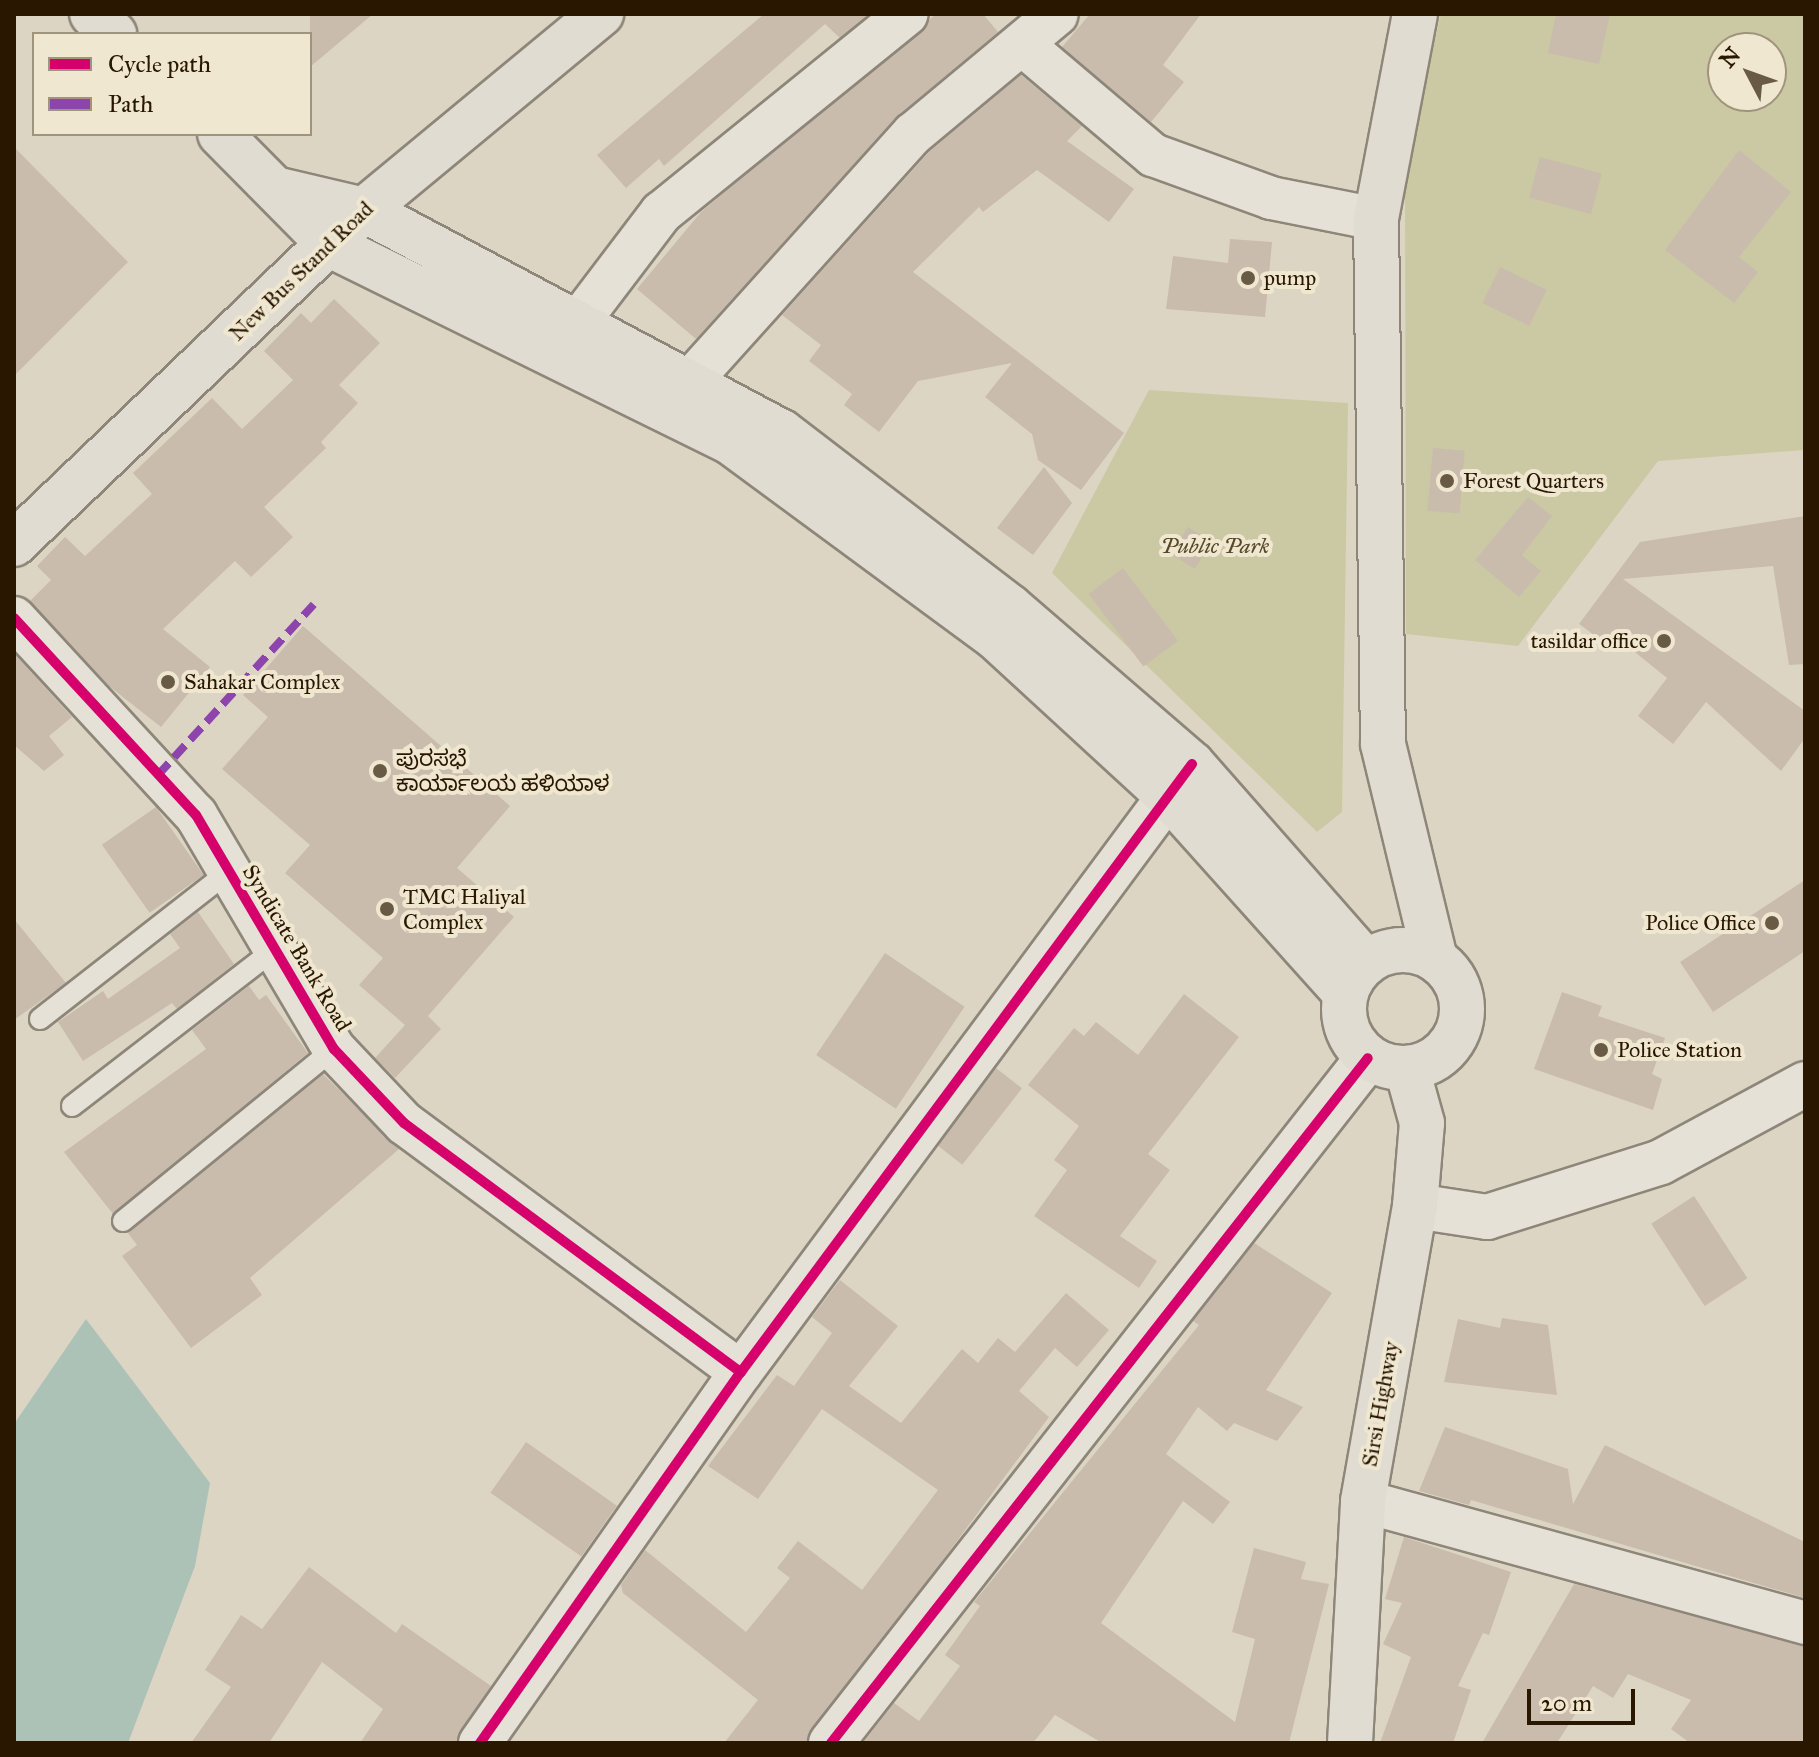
<!DOCTYPE html>
<html>
<head>
<meta charset="utf-8">
<style>
  body { margin:0 }
  #map { position:relative; width:1819px; height:1757px; overflow:hidden; background:#ddd5c3; font-family:"IM FELL Great Primer","Noto Sans Kannada",serif }
  div>[style] { position:absolute }
  [style*='--x'] { left:calc(var(--x)*1px); top:calc(var(--y)*1px); width:calc(var(--w)*1px); rotate:calc(var(--a)*1deg) }
  .green>* { inset:0; background:#cbc8a4 }
  .water>* { inset:0; background:#acc2b7 }
  .building>* { inset:0; background:#c9bcad; transform-origin:0 0 }
  .roads { filter:drop-shadow(2px 0 #8d8679) drop-shadow(-2px 0 #8d8679) drop-shadow(0 2px #8d8679) drop-shadow(0 -2px #8d8679) }
  .service>* { height:20px; margin:-10px; padding:0 10px; transform-origin:10px; border-radius:10px; background:#e5e1d7 }
  .minor>* { height:42px; margin:-21px; padding:0 21px; transform-origin:21px; border-radius:21px; background:#e5e1d7 }
  .tertiary>* { height:44px; margin:-22px; padding:0 22px; transform-origin:22px; border-radius:22px; background:#e5e1d7 }
  .secondary>* { height:44px; margin:-22px; padding:0 22px; transform-origin:22px; border-radius:22px; background:#e5e1d7 }
  .primary>* { height:44px; margin:-22px; padding:0 22px; transform-origin:22px; border-radius:22px; background:#e0dcd1 }
  .primary>.ring { margin:-22px; padding:0; box-sizing:content-box; background:none; border:44px solid #e0dcd1; border-radius:50% }
  .quiet>* { height:8px; margin-top:-4px; transform-origin:0; background:repeating-linear-gradient(90deg,#8e44ad 0 16px,transparent 0 24px) }
  .cycleway>* { height:10px; margin:-5px; padding:0 5px; transform-origin:5px; border-radius:5px; background:#d6006c }
  .dots>* { width:22px; height:22px; translate:-50% -50%; box-sizing:border-box; border:4px solid #f0e7d1; border-radius:50% }
  span { translate:-50% -50%; white-space:nowrap; text-align:center; line-height:1.15; -webkit-text-stroke:8px #f0e7d1; paint-order:stroke }
  .street-label { font-size:22px; color:#291700 }
  .poi-label { font-size:22px; color:#291700 }
  .left { translate:0 -50%; text-align:left }
  .right { translate:-100% -50%; text-align:right }
  .park-label { font-size:22px; color:#554929; font-style:italic }
  .frame { position:absolute; inset:0; border:16px solid #291700; pointer-events:none }
  .legend { position:absolute; left:32px; top:32px; width:280px; height:104px; box-sizing:border-box; background:#f0e7d1; border:2px solid #a0947d; margin:0; padding:10px 14px; list-style:none; font-size:24px; color:#291700 }
  .legend li { display:flex; align-items:center; gap:16px; height:40px }
  .legend b { width:40px; border:2px solid #a0947d }
  .north { position:absolute; left:1707px; top:32px; width:80px; height:80px; box-sizing:border-box; background:#f0e7d1; border:2px solid #a0947d; border-radius:50%; rotate:311deg; font-size:22px; font-weight:700; line-height:32px; text-align:center; color:#291700 }
  .north::after { content:''; display:block; margin:auto; width:28px; height:36px; background:#685a44; clip-path:polygon(50% 0,100% 100%,50% 72%,0 100%) }
  .scale { position:absolute; left:1527px; top:1689px; width:108px; height:36px; box-sizing:border-box; border:4px solid #291700; border-top:0; padding-left:10px; font-size:24px; line-height:28px; white-space:nowrap; color:#291700; -webkit-text-stroke:6px #f0e7d1; paint-order:stroke }
</style>
</head>
<body>
<div id="map">
  <div class="green">
    <div style="clip-path:polygon(evenodd,1441px 14px,1805px 14px,1805px 450px,1658px 461px,1518px 646px,1406px 634px,1405px 170px,1441px 14px,1723px 48px,1771px 48px,1771px 96px,1723px 96px,1723px 48px)"></div>
    <div style="clip-path:polygon(1149px 390px,1348px 403px,1342px 812px,1317px 832px,1052px 573px)"></div>
  </div>
  <div class="water">
    <div style="clip-path:polygon(86px 1319px,210px 1483px,195px 1566px,128px 1743px,14px 1743px,14px 1424px)"></div>
  </div>
  <div class="building">
    <div style="clip-path:polygon(310px 14px,373px 14px,310px 67px)"></div>
    <div style="clip-path:polygon(764px 14px,869px 14px,840px 38px,825px 24px,664px 166px,659px 159px,626px 188px,597px 155px)"></div>
    <div style="clip-path:polygon(936px 14px,983px 14px,998px 32px,895px 118px,696px 339px,637px 289px,701px 212px)"></div>
    <div style="clip-path:polygon(1090px 14px,1201px 14px,1163px 65px,1184px 82px,1151px 122px,1062px 47px)"></div>
    <div style="clip-path:polygon(1556px 14px,1610px 14px,1599px 64px,1548px 53px)"></div>
    <div style="clip-path:polygon(1021px 75px,1082px 126px,1067px 141px,1134px 189px,1109px 222px,1037px 170px,983px 212px,979px 207px,913px 272px,1124px 433px,1081px 490px,1038px 460px,1032px 434px,985px 397px,1012px 363px,918px 381px,879px 432px,844px 405px,852px 394px,809px 361px,821px 345px,782px 315px,930px 151px)"></div>
    <div style="clip-path:polygon(14px 147px,128px 262px,14px 376px)"></div>
    <div style="clip-path:polygon(1739px 150px,1791px 192px,1739px 257px,1758px 272px,1734px 303px,1665px 250px)"></div>
    <div style="left:1540px;top:157px;width:64px;height:42px;rotate:15deg"></div>
    <div style="clip-path:polygon(1230px 239px,1272px 242px,1265px 317px,1166px 309px,1173px 256px,1228px 263px)"></div>
    <div style="left:1500px;top:267px;width:52px;height:40px;rotate:26deg"></div>
    <div style="clip-path:polygon(334px 299px,380px 343px,339px 385px,358px 403px,321px 442px,326px 448px,264px 507px,293px 537px,251px 577px,235px 561px,163px 629px,210px 667px,161px 727px,109px 686px,30px 601px,51px 580px,37px 566px,65px 537px,85px 556px,152px 494px,133px 473px,212px 398px,242px 429px,293px 380px,264px 351px,301px 313px,311px 323px)"></div>
    <div style="left:1433px;top:448px;width:32px;height:63px;rotate:5deg"></div>
    <div style="clip-path:polygon(1044px 467px,1072px 503px,1033px 555px,997px 528px)"></div>
    <div style="clip-path:polygon(1528px 497px,1552px 516px,1522px 555px,1541px 571px,1519px 597px,1475px 560px)"></div>
    <div style="clip-path:polygon(1805px 516px,1805px 664px,1789px 665px,1773px 566px,1623px 579px,1805px 711px,1805px 738px,1781px 771px,1706px 702px,1673px 744px,1638px 716px,1667px 678px,1615px 636px,1608px 645px,1579px 624px,1640px 542px)"></div>
    <div style="left:1188px;top:527px;width:28px;height:32px;rotate:32deg"></div>
    <div style="left:1123px;top:568px;width:91px;height:43px;rotate:53deg"></div>
    <div style="clip-path:polygon(303px 626px,510px 806px,457px 868px,514px 917px,428px 1016px,441px 1029px,395px 1078px,375px 1058px,405px 1025px,359px 985px,383px 958px,285px 873px,310px 845px,222px 769px,268px 717px,243px 695px)"></div>
    <div style="clip-path:polygon(14px 653px,72px 717px,49px 736px,64px 755px,44px 771px,14px 745px)"></div>
    <div style="left:156px;top:807px;width:83px;height:66px;rotate:55deg"></div>
    <div style="clip-path:polygon(1805px 880px,1805px 951px,1713px 1012px,1680px 962px)"></div>
    <div style="clip-path:polygon(198px 912px,234px 964px,177px 1009px,172px 1003px,83px 1061px,58px 1022px,103px 991px,108px 999px,180px 948px,170px 934px)"></div>
    <div style="clip-path:polygon(14px 919px,66px 983px,14px 1020px)"></div>
    <div style="left:885px;top:953px;width:96px;height:123px;rotate:34deg"></div>
    <div style="clip-path:polygon(249px 986px,259px 1000px,266px 995px,308px 1053px,113px 1214px,64px 1152px,206px 1049px,192px 1030px)"></div>
    <div style="clip-path:polygon(1562px 992px,1602px 1006px,1598px 1016px,1665px 1038px,1652px 1074px,1662px 1079px,1653px 1110px,1534px 1069px)"></div>
    <div style="clip-path:polygon(1184px 994px,1239px 1037px,1148px 1154px,1170px 1170px,1120px 1236px,1157px 1261px,1139px 1288px,1034px 1216px,1067px 1170px,1054px 1160px,1079px 1126px,1028px 1085px,1074px 1028px,1084px 1036px,1096px 1022px,1138px 1055px)"></div>
    <div style="left:996px;top:1068px;width:33px;height:97px;rotate:38deg"></div>
    <div style="clip-path:polygon(323px 1074px,399px 1149px,250px 1278px,262px 1295px,191px 1348px,122px 1256px,137px 1245px,128px 1233px)"></div>
    <div style="left:1694px;top:1196px;width:98px;height:51px;rotate:57deg"></div>
    <div style="clip-path:polygon(1254px 1243px,1332px 1293px,1266px 1390px,1303px 1407px,1277px 1441px,1234px 1423px,1227px 1431px,1198px 1407px,1166px 1454px,1230px 1502px,1213px 1524px,1183px 1501px,1101px 1623px,1235px 1722px,1255px 1639px,1232px 1632px,1254px 1548px,1306px 1562px,1301px 1579px,1329px 1584px,1289px 1743px,1102px 1743px,1055px 1715px,1033px 1743px,863px 1743px,894px 1703px,919px 1721px,960px 1666px,945px 1655px,980px 1606px,974px 1602px,1199px 1325px,1193px 1321px)"></div>
    <div style="clip-path:polygon(840px 1280px,898px 1326px,849px 1386px,901px 1423px,962px 1349px,978px 1363px,998px 1338px,1015px 1352px,1066px 1293px,1109px 1330px,1077px 1367px,1055px 1348px,1019px 1391px,1049px 1417px,807px 1743px,724px 1743px,758px 1700px,623px 1593px,621px 1585px,645px 1550px,746px 1632px,790px 1578px,777px 1568px,798px 1541px,862px 1590px,938px 1490px,822px 1409px,758px 1499px,708px 1466px,777px 1375px,794px 1386px,832px 1333px,812px 1317px)"></div>
    <div style="clip-path:polygon(1502px 1318px,1548px 1325px,1557px 1395px,1444px 1382px,1458px 1319px,1500px 1328px)"></div>
    <div style="clip-path:polygon(1445px 1427px,1568px 1469px,1573px 1504px,1605px 1445px,1805px 1542px,1805px 1598px,1471px 1500px,1469px 1505px,1419px 1491px)"></div>
    <div style="left:526px;top:1442px;width:111px;height:62px;rotate:35deg"></div>
    <div style="clip-path:polygon(1404px 1537px,1511px 1572px,1489px 1635px,1483px 1633px,1458px 1686px,1471px 1690px,1453px 1743px,1380px 1743px,1411px 1657px,1383px 1644px,1402px 1603px,1385px 1599px)"></div>
    <div style="clip-path:polygon(309px 1567px,396px 1633px,402px 1624px,491px 1686px,456px 1743px,360px 1743px,383px 1709px,322px 1662px,269px 1743px,191px 1743px,231px 1687px,205px 1670px,241px 1615px,262px 1629px)"></div>
    <div style="clip-path:polygon(1574px 1584px,1805px 1646px,1805px 1743px,1690px 1743px,1671px 1729px,1691px 1700px,1628px 1674px,1613px 1698px,1593px 1686px,1557px 1743px,1482px 1743px)"></div>
  </div>
  <div class="roads">
    <div class="service">
      <div style="--x:40;--y:1019;--w:239;--a:-38"></div>
      <div style="--x:72;--y:1106;--w:260;--a:-37.7"></div>
      <div style="--x:123;--y:1221;--w:272;--a:-39.2"></div>
    </div>
    <div class="minor">
      <div style="--x:1022;--y:44;--w:172;--a:40.3"></div>
      <div style="--x:1153;--y:155;--w:126;--a:20"></div>
      <div style="--x:1271;--y:198;--w:107;--a:11.3"></div>
      <div style="--x:579;--y:321;--w:136;--a:-52.8"></div>
      <div style="--x:661;--y:213;--w:316;--a:-39"></div>
      <div style="--x:693;--y:378;--w:329;--a:-48"></div>
      <div style="--x:913;--y:134;--w:187;--a:-39.8"></div>
      <div style="--x:14;--y:618;--w:268;--a:47.3"></div>
      <div style="--x:196;--y:815;--w:272;--a:59.5"></div>
      <div style="--x:334;--y:1049;--w:102;--a:46.6"></div>
      <div style="--x:404;--y:1123;--w:419;--a:36.5"></div>
      <div style="--x:1363;--y:1501;--w:459;--a:15.4"></div>
      <div style="--x:480;--y:1743;--w:454;--a:-54.9"></div>
      <div style="--x:741;--y:1372;--w:752;--a:-53.43"></div>
    </div>
    <div class="tertiary">
      <div style="--x:831;--y:1743;--w:870;--a:-51.91"></div>
    </div>
    <div class="secondary">
      <div style="--x:1415;--y:1206;--w:73;--a:8.7"></div>
      <div style="--x:1487;--y:1217;--w:182;--a:-17.5"></div>
      <div style="--x:1661;--y:1162;--w:164;--a:-28.4"></div>
    </div>
    <div class="primary">
      <div style="--x:92;--y:14;--w:30;--a:42"></div>
      <div style="--x:1415;--y:14;--w:209;--a:100.8"></div>
      <div style="--x:1376;--y:219;--w:525;--a:89.24"></div>
      <div style="--x:1383;--y:744;--w:221;--a:76.4"></div>
      <div style="--x:220;--y:134;--w:156;--a:45.3"></div>
      <div style="--x:330;--y:245;--w:445;--a:26.2"></div>
      <div style="--x:729;--y:441;--w:330;--a:36.4"></div>
      <div style="--x:995;--y:637;--w:239;--a:42.6"></div>
      <div style="--x:1171;--y:799;--w:261;--a:48.1"></div>
      <div style="--x:279;--y:190;--w:87;--a:13.2"></div>
      <div style="--x:364;--y:210;--w:473;--a:28"></div>
      <div style="--x:782;--y:432;--w:287;--a:37.5"></div>
      <div style="--x:1010;--y:607;--w:240;--a:40.8"></div>
      <div style="--x:1192;--y:764;--w:264;--a:48.7"></div>
      <div style="--x:14;--y:544;--w:484;--a:-43.7"></div>
      <div style="--x:364;--y:210;--w:308;--a:-39.6"></div>
      <div class="ring" style="left:1344px;top:950px;width:74px;height:74px"></div>
      <div style="--x:1350;--y:1743;--w:242;--a:-86.9"></div>
      <div style="--x:1363;--y:1501;--w:300;--a:-80"></div>
      <div style="--x:1415;--y:1206;--w:83;--a:-85.2"></div>
      <div style="--x:1422;--y:1123;--w:56;--a:-105.5"></div>
    </div>
  </div>
  <div class="quiet">
    <div style="--x:158;--y:775;--w:231;--a:-47.6"></div>
  </div>
  <div class="cycleway">
    <div style="--x:14;--y:618;--w:268;--a:47.3"></div>
    <div style="--x:196;--y:815;--w:272;--a:59.5"></div>
    <div style="--x:334;--y:1049;--w:102;--a:46.6"></div>
    <div style="--x:404;--y:1123;--w:419;--a:36.5"></div>
    <div style="--x:480;--y:1743;--w:454;--a:-54.9"></div>
    <div style="--x:741;--y:1372;--w:757;--a:-53.43"></div>
    <div style="--x:831;--y:1743;--w:870;--a:-51.91"></div>
  </div>
  <div class="dots">
    <div style="left:1248px;top:278px;background:#685a44"></div>
    <div style="left:1447px;top:481px;background:#685a44"></div>
    <div style="left:1664px;top:641px;background:#685a44"></div>
    <div style="left:168px;top:682px;background:#685a44"></div>
    <div style="left:380px;top:771px;background:#685a44"></div>
    <div style="left:387px;top:909px;background:#685a44"></div>
    <div style="left:1772px;top:923px;background:#685a44"></div>
    <div style="left:1601px;top:1050px;background:#685a44"></div>
  </div>
  <div class="street-label">
    <span style="left:301px;top:271px;rotate:-44deg">New Bus Stand Road</span>
    <span style="left:297px;top:948px;rotate:59deg">Syndicate Bank Road</span>
    <span style="left:1380px;top:1404px;rotate:-80deg">Sirsi Highway</span>
  </div>
  <div class="poi-label">
    <span class="left" style="left:1264px;top:278px">pump</span>
    <span class="left" style="left:1463px;top:481px">Forest Quarters</span>
    <span class="right" style="left:1648px;top:641px">tasildar office</span>
    <span class="left" style="left:184px;top:682px">Sahakar Complex</span>
    <span class="left" style="left:396px;top:771px">ಪುರಸಭೆ<br>ಕಾರ್ಯಾಲಯ ಹಳಿಯಾಳ</span>
    <span class="left" style="left:403px;top:909px">TMC Haliyal<br>Complex</span>
    <span class="right" style="left:1756px;top:923px">Police Office</span>
    <span class="left" style="left:1617px;top:1050px">Police Station</span>
  </div>
  <div class="park-label">
    <span style="left:1215px;top:546px">Public Park</span>
  </div>
  <div class="frame"></div>
  <ul class="legend">
  <li><b style="height:10px;background:#d6006c"></b>Cycle path</li>
  <li><b style="height:10px;background:#8e44ad"></b>Path</li>
  </ul>
  <div class="north">N</div>
  <div class="scale">20 m</div>
</div>
</body>
</html>
